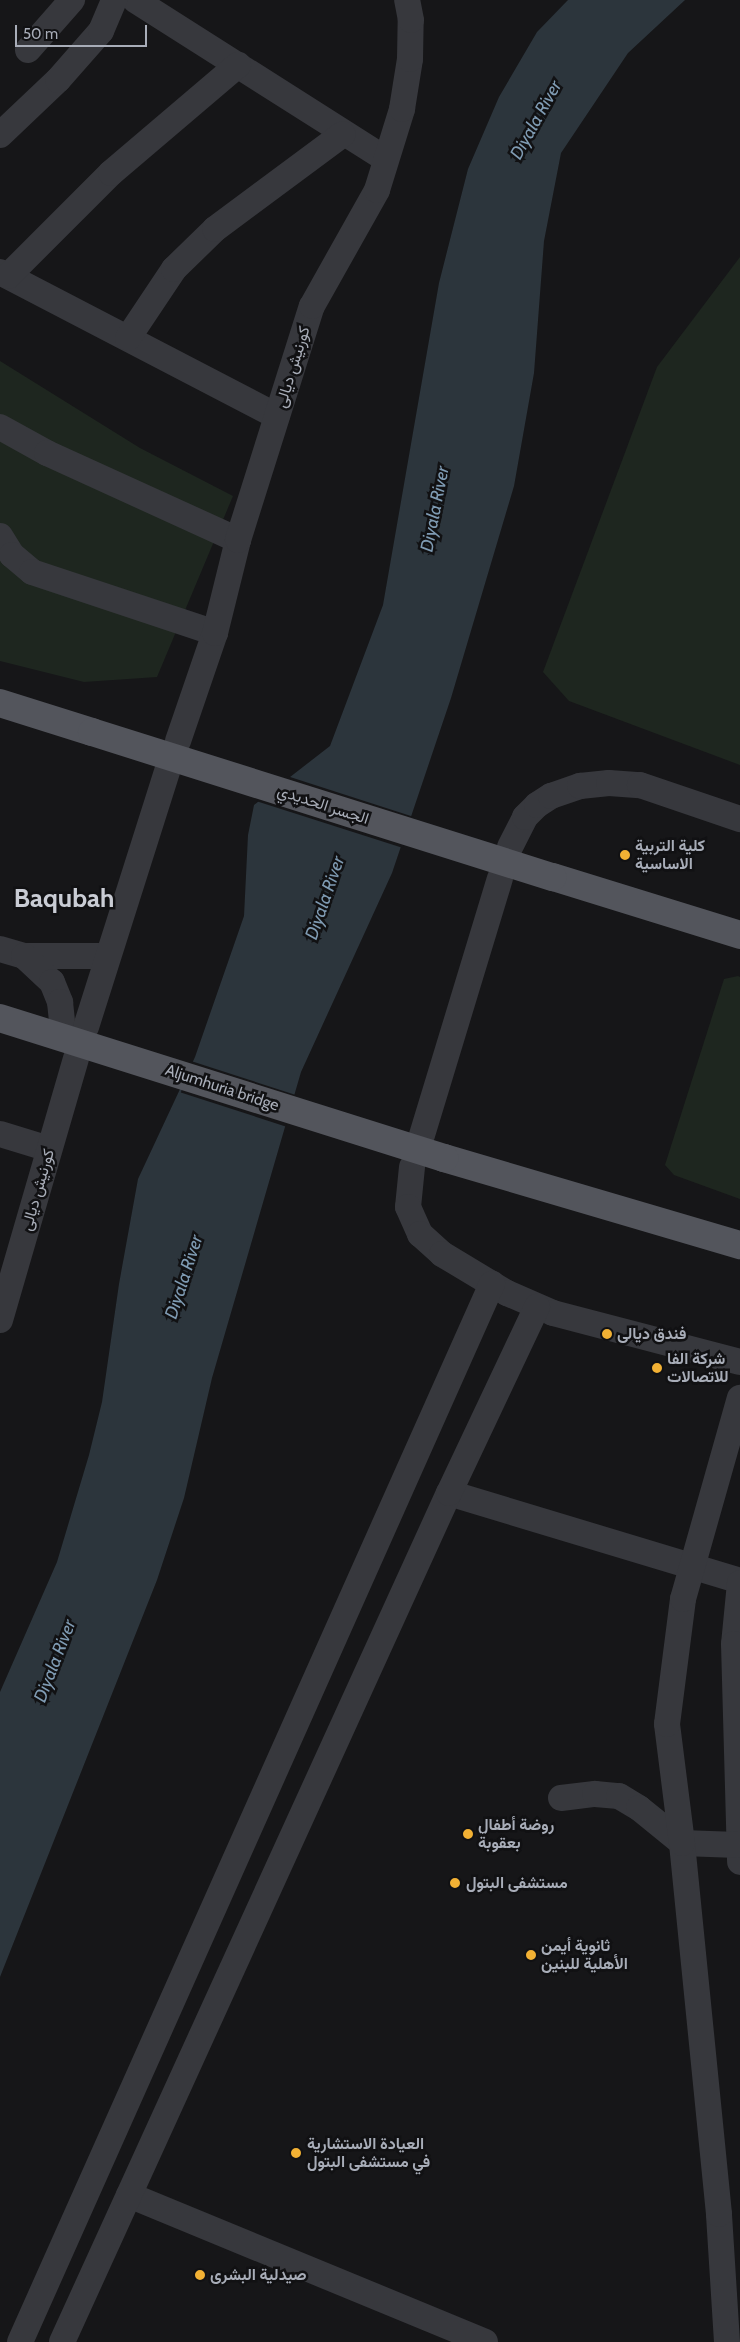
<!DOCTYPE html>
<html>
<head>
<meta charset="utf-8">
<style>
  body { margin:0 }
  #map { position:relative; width:740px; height:2342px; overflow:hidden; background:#161618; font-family:Cabin,Vazirmatn,sans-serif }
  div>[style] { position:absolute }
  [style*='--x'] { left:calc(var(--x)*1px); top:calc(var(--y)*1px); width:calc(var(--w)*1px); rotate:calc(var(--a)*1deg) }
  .green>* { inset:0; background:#1e261f }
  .water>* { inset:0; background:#2c353c }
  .pier>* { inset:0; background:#161618; transform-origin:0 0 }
  .minor>* { height:26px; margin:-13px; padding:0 13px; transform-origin:13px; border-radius:13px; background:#37383d }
  .major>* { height:28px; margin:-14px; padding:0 14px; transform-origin:14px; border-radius:14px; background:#53555c }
  .major-bridge>* { height:28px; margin:-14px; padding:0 14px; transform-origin:14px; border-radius:14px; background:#53555c }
  .dots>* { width:14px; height:14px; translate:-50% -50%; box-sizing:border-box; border:2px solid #111113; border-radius:50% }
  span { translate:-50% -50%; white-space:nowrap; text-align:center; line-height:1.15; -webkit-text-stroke:5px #111113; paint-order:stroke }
  .street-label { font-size:16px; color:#a8adb8 }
  .poi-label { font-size:16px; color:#a8adb8; font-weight:700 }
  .left { translate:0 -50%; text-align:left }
  .water-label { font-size:18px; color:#7f9bb3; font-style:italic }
  .town-label { font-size:26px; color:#c9ccd4; font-weight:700 }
  .scale { position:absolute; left:15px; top:25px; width:132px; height:22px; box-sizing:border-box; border:2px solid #a8adb8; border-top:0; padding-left:6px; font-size:15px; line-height:18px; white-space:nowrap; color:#a8adb8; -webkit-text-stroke:4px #111113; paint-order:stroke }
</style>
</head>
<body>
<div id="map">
  <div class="green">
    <div style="clip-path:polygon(740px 257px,740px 765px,569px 701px,543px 672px,657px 367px)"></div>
    <div style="clip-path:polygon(0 361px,140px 448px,233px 496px,157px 677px,84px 682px,0 661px)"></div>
    <div style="clip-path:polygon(738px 976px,740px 977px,740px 1199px,674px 1175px,665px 1165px,724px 979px)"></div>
  </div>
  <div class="water">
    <div style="clip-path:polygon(568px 0,685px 0,628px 53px,561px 153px,544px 241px,534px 373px,514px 486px,451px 698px,392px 873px,301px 1072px,212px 1378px,184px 1498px,157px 1580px,0 1977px,0 1692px,57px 1562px,89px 1455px,102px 1402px,119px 1284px,138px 1179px,195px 1057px,244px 916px,248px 835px,254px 805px,330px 746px,383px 605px,439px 283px,468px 169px,499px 97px,537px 32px)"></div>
  </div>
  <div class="pier">
    <div style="clip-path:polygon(287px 776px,414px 817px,403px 848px,256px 801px)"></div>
    <div style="left:191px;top:1061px;width:111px;height:33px;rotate:18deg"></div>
  </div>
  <div class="minor">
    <div style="--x:135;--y:0;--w:297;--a:32.4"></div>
    <div style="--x:28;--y:50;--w:67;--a:-48.7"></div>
    <div style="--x:0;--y:135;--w:80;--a:-43.5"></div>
    <div style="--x:58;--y:80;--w:65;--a:-48.7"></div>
    <div style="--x:101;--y:31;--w:34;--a:-67"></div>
    <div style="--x:0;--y:272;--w:312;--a:27.5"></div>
    <div style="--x:8;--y:276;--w:146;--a:-45"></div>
    <div style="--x:111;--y:173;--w:167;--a:-40.4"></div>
    <div style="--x:128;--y:338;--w:83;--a:-56.3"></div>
    <div style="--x:174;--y:269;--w:57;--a:-44.3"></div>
    <div style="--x:215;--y:229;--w:159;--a:-36.6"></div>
    <div style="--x:0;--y:427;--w:54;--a:29"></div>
    <div style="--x:47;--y:453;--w:210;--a:24.5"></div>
    <div style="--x:0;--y:536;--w:22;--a:58"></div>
    <div style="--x:12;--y:555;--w:26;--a:40"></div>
    <div style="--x:32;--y:572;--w:193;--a:18.4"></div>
    <div style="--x:178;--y:741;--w:114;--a:-71.1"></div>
    <div style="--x:215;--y:633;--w:96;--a:-76.1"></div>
    <div style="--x:238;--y:540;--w:245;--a:-72.5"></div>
    <div style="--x:312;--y:306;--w:133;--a:-60.7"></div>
    <div style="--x:377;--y:190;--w:85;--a:-72.8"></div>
    <div style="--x:402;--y:109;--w:51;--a:-80.9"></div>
    <div style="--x:410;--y:59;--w:39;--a:-89"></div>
    <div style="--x:411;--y:20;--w:20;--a:-101"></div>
    <div style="--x:510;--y:847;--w:34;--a:-63"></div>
    <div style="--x:525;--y:817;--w:17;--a:-45"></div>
    <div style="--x:537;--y:805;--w:17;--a:-33"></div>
    <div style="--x:551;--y:796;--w:31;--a:-19"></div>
    <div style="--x:580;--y:786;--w:29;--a:-6"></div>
    <div style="--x:609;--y:783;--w:31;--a:4"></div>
    <div style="--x:640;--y:785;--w:106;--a:18.8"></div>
    <div style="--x:0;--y:949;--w:25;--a:16"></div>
    <div style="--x:24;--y:956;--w:82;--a:0"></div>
    <div style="--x:24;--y:956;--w:38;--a:43"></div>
    <div style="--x:52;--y:982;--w:22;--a:68"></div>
    <div style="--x:60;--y:1002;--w:18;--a:84"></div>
    <div style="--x:86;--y:1027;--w:268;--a:-72.4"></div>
    <div style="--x:0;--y:1134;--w:51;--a:17"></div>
    <div style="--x:422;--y:1135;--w:268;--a:-73.1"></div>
    <div style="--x:412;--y:1167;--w:40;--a:95.7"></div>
    <div style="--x:408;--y:1207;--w:30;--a:66"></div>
    <div style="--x:420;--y:1234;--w:30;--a:42"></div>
    <div style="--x:442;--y:1254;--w:76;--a:31"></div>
    <div style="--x:507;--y:1293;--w:50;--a:23.5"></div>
    <div style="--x:553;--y:1313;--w:193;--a:14.7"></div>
    <div style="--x:0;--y:1320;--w:272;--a:-73.8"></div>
    <div style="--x:449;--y:1493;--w:304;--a:16.8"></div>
    <div style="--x:740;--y:1583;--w:61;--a:95.6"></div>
    <div style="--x:734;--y:1644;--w:218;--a:88.4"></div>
    <div style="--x:561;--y:1798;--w:34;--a:-7"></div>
    <div style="--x:595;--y:1794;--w:24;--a:5"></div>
    <div style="--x:619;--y:1796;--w:23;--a:31"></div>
    <div style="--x:639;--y:1808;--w:55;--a:39.1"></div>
    <div style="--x:682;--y:1843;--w:56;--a:2"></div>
    <div style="--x:129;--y:2195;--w:385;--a:22.4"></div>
    <div style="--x:20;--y:2342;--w:1159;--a:-65.96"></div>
    <div style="--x:62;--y:2342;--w:933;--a:-65.5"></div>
    <div style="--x:449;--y:1493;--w:206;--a:-64.7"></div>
    <div style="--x:727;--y:2342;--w:128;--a:-93.6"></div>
    <div style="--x:719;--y:2214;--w:373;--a:-95.7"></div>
    <div style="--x:682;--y:1843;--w:120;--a:-97.2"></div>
    <div style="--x:667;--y:1724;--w:126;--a:-82.7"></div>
    <div style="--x:683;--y:1599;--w:209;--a:-74.2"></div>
  </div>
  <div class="major">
    <div style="--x:0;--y:703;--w:96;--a:17.5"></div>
    <div style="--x:553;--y:877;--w:196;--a:17.2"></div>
    <div style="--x:444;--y:1158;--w:309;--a:16.4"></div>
  </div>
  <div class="major-bridge">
    <div style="--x:92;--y:732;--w:483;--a:17.5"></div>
    <div style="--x:0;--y:1018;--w:466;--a:17.5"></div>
  </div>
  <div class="dots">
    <div style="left:625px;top:855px;background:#f2b134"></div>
    <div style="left:607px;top:1334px;background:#f2b134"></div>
    <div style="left:657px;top:1368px;background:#f2b134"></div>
    <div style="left:468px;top:1834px;background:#f2b134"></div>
    <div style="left:455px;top:1883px;background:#f2b134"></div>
    <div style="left:531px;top:1955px;background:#f2b134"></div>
    <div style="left:296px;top:2153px;background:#f2b134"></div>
    <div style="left:200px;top:2275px;background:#f2b134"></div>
  </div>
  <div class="street-label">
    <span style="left:293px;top:367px;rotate:-73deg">كورنيش ديالى</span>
    <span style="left:323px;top:805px;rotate:18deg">الجسر الحديدي</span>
    <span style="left:222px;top:1088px;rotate:18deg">Aljumhuria bridge</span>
    <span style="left:38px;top:1190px;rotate:-74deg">كورنيش ديالى</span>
  </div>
  <div class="poi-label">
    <span class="left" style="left:635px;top:855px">كلية التربية<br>الاساسية</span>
    <span class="left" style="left:617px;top:1334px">فندق ديالى</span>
    <span class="left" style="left:667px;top:1368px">شركة الفا<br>للاتصالات</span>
    <span class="left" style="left:478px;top:1834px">روضة أطفال<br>بعقوبة</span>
    <span class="left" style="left:466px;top:1883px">مستشفى البتول</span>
    <span class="left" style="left:541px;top:1955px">ثانوية أيمن<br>الأهلية للبنين</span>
    <span class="left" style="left:307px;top:2153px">العيادة الاستشارية<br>في مستشفى البتول</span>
    <span class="left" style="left:210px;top:2275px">صيدلية البشرى</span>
  </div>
  <div class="water-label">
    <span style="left:536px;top:120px;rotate:-61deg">Diyala River</span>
    <span style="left:435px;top:509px;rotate:-79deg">Diyala River</span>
    <span style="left:325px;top:898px;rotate:-71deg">Diyala River</span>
    <span style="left:184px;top:1277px;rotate:-72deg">Diyala River</span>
    <span style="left:55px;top:1661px;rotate:-69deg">Diyala River</span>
  </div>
  <div class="town-label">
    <span style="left:64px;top:899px">Baqubah</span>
  </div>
  <div class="scale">50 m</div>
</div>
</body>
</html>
